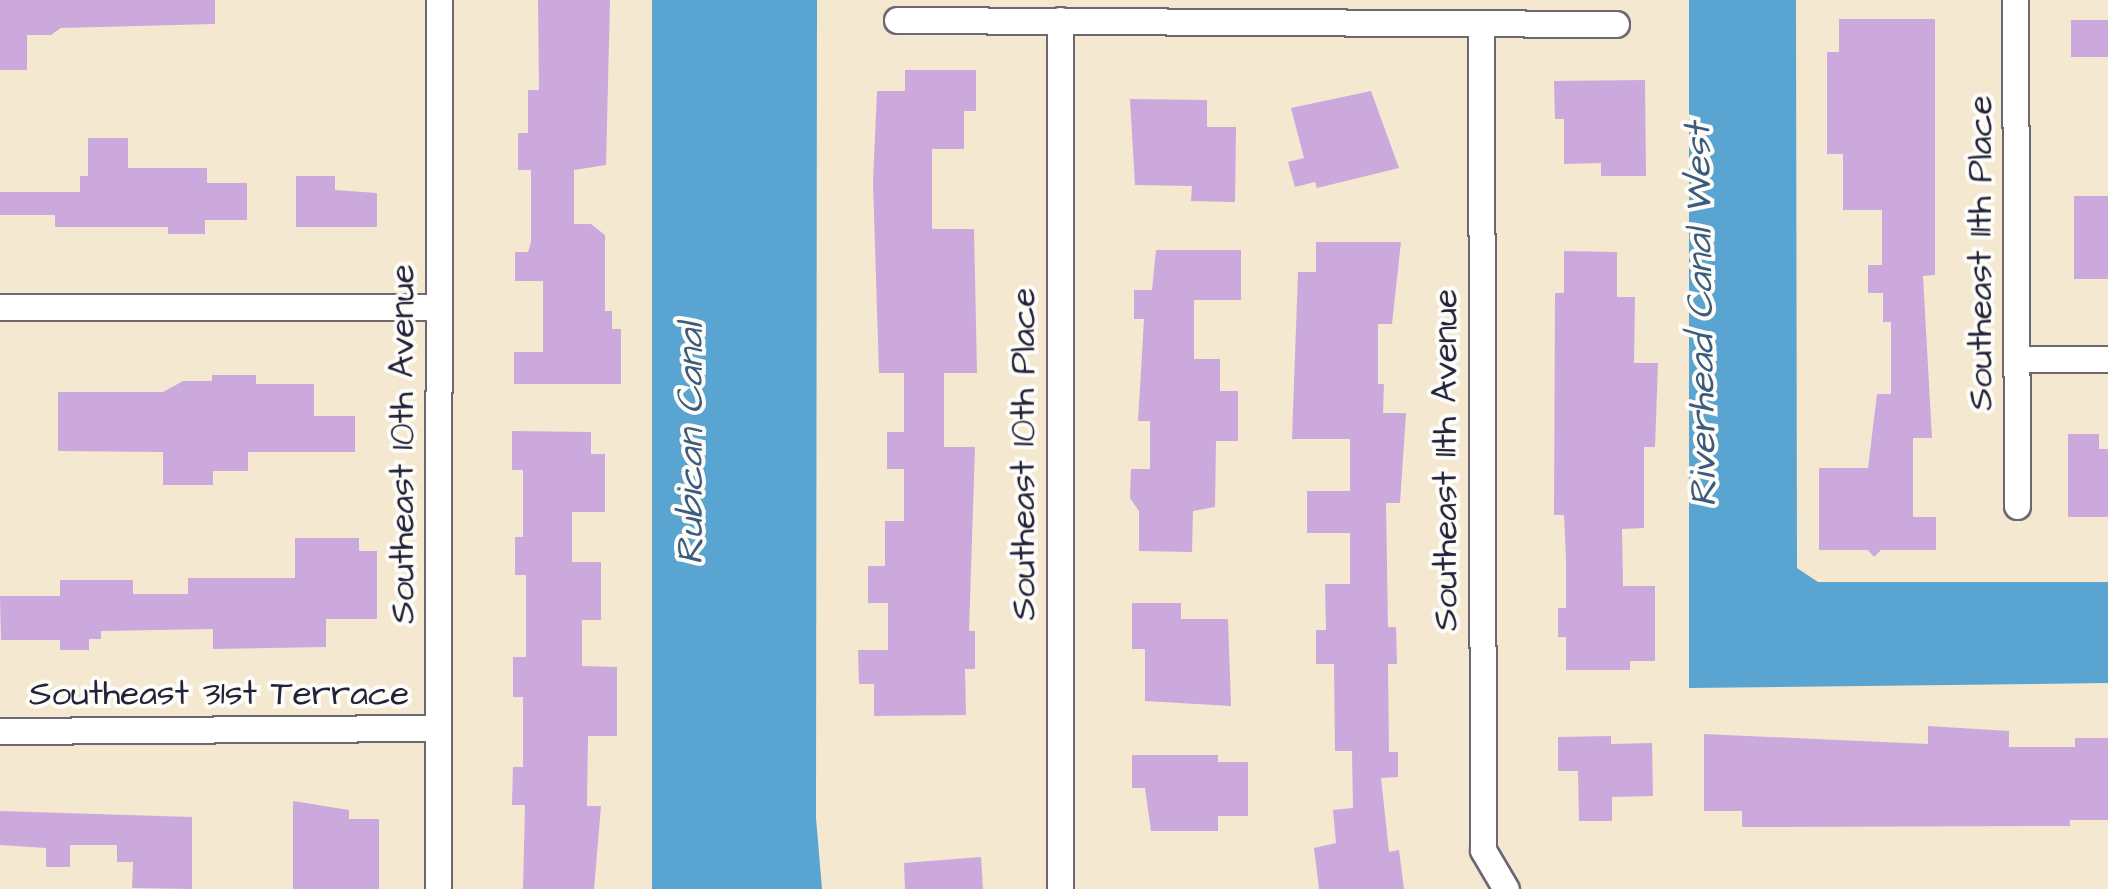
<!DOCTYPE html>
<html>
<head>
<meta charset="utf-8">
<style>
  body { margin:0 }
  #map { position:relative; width:2108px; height:889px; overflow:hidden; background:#f4e8d1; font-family:"Architects Daughter",sans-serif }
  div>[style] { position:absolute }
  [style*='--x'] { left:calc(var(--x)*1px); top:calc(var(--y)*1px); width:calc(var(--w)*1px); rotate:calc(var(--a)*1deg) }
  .water>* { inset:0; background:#59a4d1 }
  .building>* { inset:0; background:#cba9dd; transform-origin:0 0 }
  .roads { filter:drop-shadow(2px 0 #6c6770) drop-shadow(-2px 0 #6c6770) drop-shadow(0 2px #6c6770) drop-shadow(0 -2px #6c6770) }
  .minor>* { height:25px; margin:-12.5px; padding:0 12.5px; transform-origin:12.5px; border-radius:12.5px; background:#fff }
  span { translate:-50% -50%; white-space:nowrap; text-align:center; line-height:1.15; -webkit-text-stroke:8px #fdfcf7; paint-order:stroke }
  .street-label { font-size:35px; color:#22223b }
  .water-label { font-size:38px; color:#3b5c7e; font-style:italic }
</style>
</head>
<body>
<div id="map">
  <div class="water">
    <div style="clip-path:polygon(652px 0,817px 0,816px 818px,822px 889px,652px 889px)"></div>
    <div style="clip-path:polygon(1689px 0,1796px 0,1797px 568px,1818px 582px,2108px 582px,2108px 683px,1689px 688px)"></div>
  </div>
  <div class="building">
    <div style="clip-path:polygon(0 0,215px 0,215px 24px,61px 28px,51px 35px,27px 35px,27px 70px,0 70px)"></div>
    <div style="clip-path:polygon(538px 0,610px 0,606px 165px,574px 170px,574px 224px,591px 224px,605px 235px,605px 311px,612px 311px,612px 329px,621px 329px,621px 384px,514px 384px,514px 352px,543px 352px,543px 281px,515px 281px,515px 252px,528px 252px,531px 242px,531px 170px,518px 170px,518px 133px,528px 133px,528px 90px,539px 90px)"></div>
    <div style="clip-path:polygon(1839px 19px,1935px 19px,1935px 275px,1923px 276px,1932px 438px,1913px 438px,1913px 517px,1936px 517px,1936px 550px,1881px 550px,1874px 557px,1868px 550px,1819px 550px,1819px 468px,1868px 468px,1877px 394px,1891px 394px,1891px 322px,1883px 322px,1883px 293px,1868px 293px,1868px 265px,1882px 265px,1882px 210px,1843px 210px,1843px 154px,1827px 154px,1827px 52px,1839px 52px)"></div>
    <div style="left:2071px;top:20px;width:37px;height:37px"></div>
    <div style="clip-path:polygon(905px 70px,976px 70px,976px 111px,964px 111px,964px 149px,932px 149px,932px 229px,974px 229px,977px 373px,944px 373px,944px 447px,975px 447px,969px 631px,975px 631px,975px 669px,965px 669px,966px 715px,874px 716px,874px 684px,859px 684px,858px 650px,888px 650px,888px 603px,868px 603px,868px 566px,885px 566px,885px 521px,904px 521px,904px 469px,887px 469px,887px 432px,904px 432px,904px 373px,879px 373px,873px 182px,877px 91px,905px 91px)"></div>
    <div style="clip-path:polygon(1645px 80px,1646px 176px,1601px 176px,1601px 163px,1564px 164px,1564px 119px,1555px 119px,1554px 81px)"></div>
    <div style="clip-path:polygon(1371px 91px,1399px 168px,1317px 188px,1315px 182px,1295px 187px,1288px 162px,1304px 158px,1291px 108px)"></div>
    <div style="clip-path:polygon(1130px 99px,1207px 100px,1207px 127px,1236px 127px,1235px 202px,1191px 201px,1192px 186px,1135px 185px)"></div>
    <div style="clip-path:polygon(88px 138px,128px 138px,128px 168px,207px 168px,207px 183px,247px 183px,247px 220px,205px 220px,205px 234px,168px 234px,168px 227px,55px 227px,55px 215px,0 215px,0 192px,80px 192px,80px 176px,88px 176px)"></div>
    <div style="clip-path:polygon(296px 176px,335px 176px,335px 190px,377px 193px,377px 227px,296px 227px)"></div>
    <div style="left:2074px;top:196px;width:34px;height:83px"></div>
    <div style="clip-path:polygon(1316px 242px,1401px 242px,1392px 324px,1378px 324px,1378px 384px,1384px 384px,1383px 413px,1406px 413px,1400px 503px,1386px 503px,1388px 627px,1396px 627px,1397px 664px,1388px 664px,1389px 752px,1398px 752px,1398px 777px,1381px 778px,1389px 852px,1399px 850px,1404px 889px,1319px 889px,1314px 848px,1336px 843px,1333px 810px,1353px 808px,1352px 751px,1335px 751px,1334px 664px,1316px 664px,1316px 630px,1326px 630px,1325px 584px,1350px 584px,1350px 533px,1307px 533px,1307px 491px,1350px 491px,1350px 439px,1292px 439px,1298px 272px,1316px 272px)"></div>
    <div style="clip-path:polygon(1156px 250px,1241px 250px,1241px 300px,1194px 300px,1194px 359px,1220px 359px,1220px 391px,1238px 391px,1238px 441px,1216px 441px,1215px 507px,1193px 511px,1192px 552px,1139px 551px,1139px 511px,1130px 498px,1131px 469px,1150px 469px,1150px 421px,1138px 421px,1144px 319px,1134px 319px,1134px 290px,1152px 290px)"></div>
    <div style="clip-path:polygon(1564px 251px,1617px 252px,1617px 297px,1635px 297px,1634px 363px,1658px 363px,1655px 447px,1644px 447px,1644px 528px,1622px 529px,1623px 586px,1655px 586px,1655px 661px,1630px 661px,1630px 670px,1566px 670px,1566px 637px,1558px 637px,1558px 608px,1566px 608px,1566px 560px,1564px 515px,1554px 515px,1555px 293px,1564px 293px)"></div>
    <div style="clip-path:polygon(212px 375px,256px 375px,256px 384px,314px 384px,314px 416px,355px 416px,355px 452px,248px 452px,248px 471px,213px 471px,213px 485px,163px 485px,163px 452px,58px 451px,58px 392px,163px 392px,183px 381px,212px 381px)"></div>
    <div style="clip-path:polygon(512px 431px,591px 432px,591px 454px,605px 454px,605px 512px,572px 512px,572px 562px,601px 562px,601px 620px,582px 620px,582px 666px,617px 667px,617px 736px,588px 736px,587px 806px,601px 806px,594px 889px,523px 889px,525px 805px,512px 805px,513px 767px,523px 767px,523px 697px,513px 697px,513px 657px,526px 657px,526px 575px,515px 575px,515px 537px,523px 537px,523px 470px,512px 470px)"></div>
    <div style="clip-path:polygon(2068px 434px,2099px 434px,2099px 449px,2108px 449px,2108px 517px,2068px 517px)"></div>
    <div style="clip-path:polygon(295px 538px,359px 538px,359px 551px,377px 551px,377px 619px,326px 619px,326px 647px,213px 649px,213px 629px,101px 631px,101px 639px,89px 639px,89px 650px,60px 650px,60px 640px,1px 640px,0 596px,60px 596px,60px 580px,133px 580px,133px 594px,188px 594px,188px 578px,295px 578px)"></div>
    <div style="clip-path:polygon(1132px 603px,1181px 603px,1181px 619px,1228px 619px,1231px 706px,1145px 701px,1145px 649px,1132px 649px)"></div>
    <div style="clip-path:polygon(1928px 726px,2009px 731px,2009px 747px,2075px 747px,2075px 738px,2108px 738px,2108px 820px,2070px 820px,2070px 826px,1742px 827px,1742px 811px,1704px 811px,1704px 734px,1928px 744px)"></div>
    <div style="clip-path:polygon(1611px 736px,1611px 744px,1652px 743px,1653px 796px,1612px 797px,1612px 821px,1579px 821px,1578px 771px,1558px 771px,1558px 737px)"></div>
    <div style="clip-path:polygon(1132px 755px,1218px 755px,1218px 762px,1248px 762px,1248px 816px,1218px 816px,1218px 831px,1151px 831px,1145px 788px,1132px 788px)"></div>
    <div style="clip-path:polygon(293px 801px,349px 810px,349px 819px,379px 819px,379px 889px,293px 889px)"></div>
    <div style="clip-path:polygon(0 811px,192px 817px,192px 889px,132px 888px,133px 862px,117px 862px,117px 845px,70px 845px,70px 867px,46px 867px,46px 848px,0 845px)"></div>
    <div style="clip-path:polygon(981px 857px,983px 889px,905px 889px,904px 863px)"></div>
  </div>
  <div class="roads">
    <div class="minor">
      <div style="--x:2015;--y:0;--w:506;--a:89.77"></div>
      <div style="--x:897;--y:20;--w:719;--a:0.32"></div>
      <div style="--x:1060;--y:20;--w:869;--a:90"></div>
      <div style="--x:1481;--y:26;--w:824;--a:89.86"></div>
      <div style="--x:1483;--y:850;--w:45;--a:59.5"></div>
      <div style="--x:0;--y:307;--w:439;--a:0"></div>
      <div style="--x:2017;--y:359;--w:91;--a:0"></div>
      <div style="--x:0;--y:731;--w:438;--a:-0.4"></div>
      <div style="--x:438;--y:889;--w:889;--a:-89.94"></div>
    </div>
  </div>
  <div class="street-label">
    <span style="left:1981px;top:253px;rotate:-90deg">Southeast 11th Place</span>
    <span style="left:403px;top:444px;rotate:-90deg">Southeast 10th Avenue</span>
    <span style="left:1024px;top:454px;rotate:-90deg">Southeast 10th Place</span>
    <span style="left:1446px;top:460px;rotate:-90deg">Southeast 11th Avenue</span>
    <span style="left:219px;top:694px">Southeast 31st Terrace</span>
  </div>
  <div class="water-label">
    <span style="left:1702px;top:315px;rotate:-91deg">Riverhead Canal West</span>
    <span style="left:692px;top:444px;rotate:-90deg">Rubican Canal</span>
  </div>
</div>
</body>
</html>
